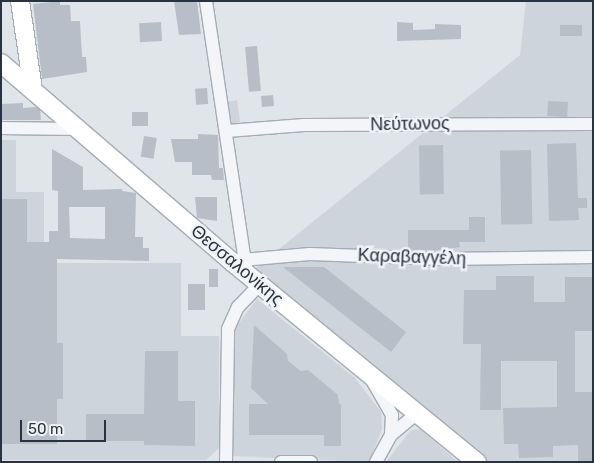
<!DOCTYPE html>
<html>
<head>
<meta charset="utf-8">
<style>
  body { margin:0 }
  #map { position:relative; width:594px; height:463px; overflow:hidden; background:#e0e5ea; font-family:Rubik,sans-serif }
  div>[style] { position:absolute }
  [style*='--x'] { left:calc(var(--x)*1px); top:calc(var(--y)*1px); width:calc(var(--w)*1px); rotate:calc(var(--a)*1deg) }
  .built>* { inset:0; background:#ced4dc }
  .building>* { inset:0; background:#b7bec8; transform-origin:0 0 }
  .roads { filter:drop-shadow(1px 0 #a5acb5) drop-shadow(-1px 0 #a5acb5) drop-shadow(0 1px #a5acb5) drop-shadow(0 -1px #a5acb5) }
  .street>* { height:12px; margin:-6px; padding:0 6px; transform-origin:6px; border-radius:6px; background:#f3f5f8 }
  .secondary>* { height:18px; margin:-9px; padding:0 9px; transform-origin:9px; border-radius:9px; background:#fff }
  span { translate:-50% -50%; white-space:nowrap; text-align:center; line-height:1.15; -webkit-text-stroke:5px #f0f3f7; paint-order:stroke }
  .street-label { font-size:18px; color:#273343 }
  .frame { position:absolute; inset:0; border:2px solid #273343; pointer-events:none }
  .scale { position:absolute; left:20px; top:420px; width:86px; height:22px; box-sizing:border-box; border:2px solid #273343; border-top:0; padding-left:6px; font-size:15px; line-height:18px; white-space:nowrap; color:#273343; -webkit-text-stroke:4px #f0f3f7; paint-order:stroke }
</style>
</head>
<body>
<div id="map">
  <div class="built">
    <div style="clip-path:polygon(526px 1px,593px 1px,593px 462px,488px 462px,253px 270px,520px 55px)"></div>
    <div style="clip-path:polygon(237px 100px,240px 122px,232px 124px,228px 102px)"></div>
    <div style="clip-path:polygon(1px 140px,16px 140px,16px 192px,44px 192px,44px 263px,181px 263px,181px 336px,219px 336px,219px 448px,206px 460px,1px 460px)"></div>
    <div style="clip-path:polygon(257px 299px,355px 378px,381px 412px,382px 429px,369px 462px,232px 456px,233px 331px)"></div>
    <div style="clip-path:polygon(420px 429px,458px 462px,386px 462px,411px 430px)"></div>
  </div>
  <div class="building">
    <div style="clip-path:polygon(60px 1px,60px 5px,70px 5px,71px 21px,80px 21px,82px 57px,86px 57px,87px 72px,42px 79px,33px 4px)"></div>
    <div style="clip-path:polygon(174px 1px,197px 1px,201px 34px,179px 35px)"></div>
    <div style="left:161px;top:22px;width:19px;height:22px;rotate:87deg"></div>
    <div style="clip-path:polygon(397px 22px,413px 23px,413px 30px,435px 29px,435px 24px,461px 25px,461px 39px,397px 41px)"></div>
    <div style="left:560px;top:25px;width:22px;height:11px"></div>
    <div style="left:257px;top:46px;width:45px;height:12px;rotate:85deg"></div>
    <div style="left:207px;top:88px;width:16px;height:12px;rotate:86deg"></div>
    <div style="left:273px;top:95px;width:11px;height:12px;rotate:85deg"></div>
    <div style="left:548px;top:101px;width:20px;height:15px;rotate:3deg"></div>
    <div style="clip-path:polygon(23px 103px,23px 108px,36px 107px,40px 110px,41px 120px,1px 120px,1px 104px)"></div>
    <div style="left:132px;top:112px;width:16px;height:14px"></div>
    <div style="clip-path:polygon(198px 134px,218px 135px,219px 168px,223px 168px,224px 180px,212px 180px,211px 175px,192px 175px,192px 162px,175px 162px,171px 139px,198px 139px)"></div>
    <div style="left:144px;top:136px;width:13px;height:21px;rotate:9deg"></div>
    <div style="clip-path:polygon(576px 143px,578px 198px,587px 198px,587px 208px,578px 208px,579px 220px,549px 221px,547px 144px)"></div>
    <div style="left:443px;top:145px;width:49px;height:24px;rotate:89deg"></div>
    <div style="clip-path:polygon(evenodd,52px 149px,83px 167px,83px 190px,122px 189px,122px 191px,136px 193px,135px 237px,143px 237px,143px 248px,149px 248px,149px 261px,57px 259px,57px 343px,63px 343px,63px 399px,57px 399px,57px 444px,1px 444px,1px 199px,27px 199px,27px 242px,49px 242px,49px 231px,58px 231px,58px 191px,52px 190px,52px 149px,69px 207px,105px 207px,105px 239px,70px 238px,69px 207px)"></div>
    <div style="left:531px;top:150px;width:74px;height:31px;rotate:89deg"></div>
    <div style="clip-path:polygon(195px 197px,217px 197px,217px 221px,197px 218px)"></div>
    <div style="clip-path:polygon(469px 217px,485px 217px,485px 242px,459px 242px,460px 247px,435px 251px,408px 250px,408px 230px,469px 230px)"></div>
    <div style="clip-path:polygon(283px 267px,324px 267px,406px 332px,391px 352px)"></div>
    <div style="left:209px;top:269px;width:9px;height:18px"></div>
    <div style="clip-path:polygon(496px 276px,534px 276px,534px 302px,565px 302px,565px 277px,593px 277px,593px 331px,575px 331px,575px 392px,593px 392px,593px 462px,578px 462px,578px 445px,553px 446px,553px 457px,519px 458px,518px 444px,504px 444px,503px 408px,557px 407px,557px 361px,501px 361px,501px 410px,480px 410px,481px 344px,463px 344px,464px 290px,496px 290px)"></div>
    <div style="left:188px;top:284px;width:17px;height:26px"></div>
    <div style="clip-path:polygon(254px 325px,287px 354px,288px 361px,301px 371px,308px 370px,338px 395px,339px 404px,341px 404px,341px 446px,324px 446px,324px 435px,249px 435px,249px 404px,268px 404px,251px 388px)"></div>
    <div style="clip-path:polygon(145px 351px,178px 351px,178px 401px,195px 401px,195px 446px,144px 445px,144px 441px,86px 441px,86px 414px,144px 414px)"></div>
  </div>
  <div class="roads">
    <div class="street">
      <div style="--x:206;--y:1;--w:270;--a:81.5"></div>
      <div style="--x:1;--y:128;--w:76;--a:0.8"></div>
      <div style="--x:227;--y:131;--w:77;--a:-4.5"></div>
      <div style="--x:304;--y:125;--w:289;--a:-0.2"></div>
      <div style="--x:231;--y:261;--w:79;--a:-5.1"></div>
      <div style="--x:310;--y:254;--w:132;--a:2.2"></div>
      <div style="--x:442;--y:259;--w:151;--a:-0.8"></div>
      <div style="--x:373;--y:382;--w:38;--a:60"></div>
      <div style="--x:392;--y:415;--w:20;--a:93"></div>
      <div style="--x:226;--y:462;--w:133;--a:-89.1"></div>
      <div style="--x:228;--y:329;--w:24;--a:-66"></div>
      <div style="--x:238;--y:307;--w:32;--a:-46"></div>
      <div style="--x:281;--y:462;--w:30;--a:0"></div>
      <div style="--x:376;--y:462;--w:31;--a:-61"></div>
      <div style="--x:391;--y:435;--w:34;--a:-40"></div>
    </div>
    <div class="secondary">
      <div style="--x:20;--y:1;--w:90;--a:81.7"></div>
      <div style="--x:1;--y:63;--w:303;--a:40.7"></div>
      <div style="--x:231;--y:261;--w:318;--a:39.3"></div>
    </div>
  </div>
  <div class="street-label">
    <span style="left:410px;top:124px;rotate:-1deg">Νεύτωνος</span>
    <span style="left:412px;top:257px;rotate:2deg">Καραβαγγέλη</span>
    <span style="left:237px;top:265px;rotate:40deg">Θεσσαλονίκης</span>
  </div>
  <div class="frame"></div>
  <div class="scale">50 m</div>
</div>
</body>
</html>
